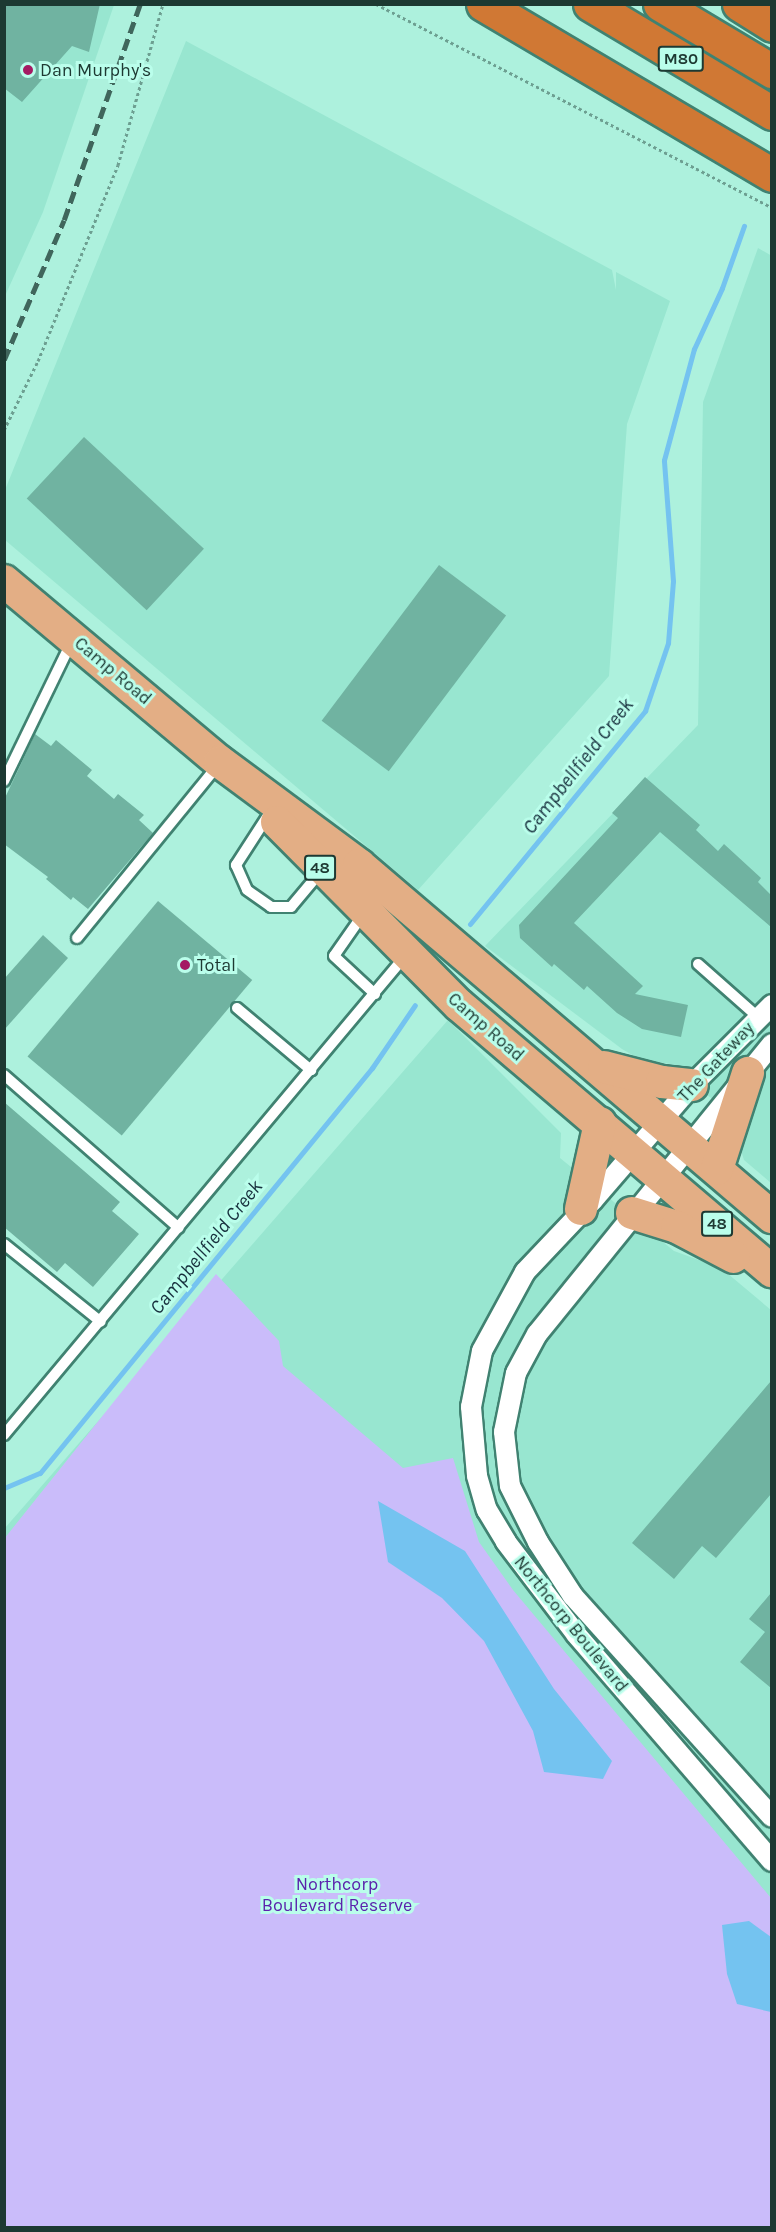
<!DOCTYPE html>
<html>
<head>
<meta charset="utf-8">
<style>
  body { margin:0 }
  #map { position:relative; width:776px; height:2232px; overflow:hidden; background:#adf1dd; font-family:Karla,sans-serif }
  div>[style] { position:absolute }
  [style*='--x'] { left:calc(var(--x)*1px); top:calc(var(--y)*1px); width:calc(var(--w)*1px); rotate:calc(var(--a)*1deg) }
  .built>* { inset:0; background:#98e6d0 }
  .green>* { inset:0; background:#cabcfa }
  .water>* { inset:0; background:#74c3f0 }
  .stream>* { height:5px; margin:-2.5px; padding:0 2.5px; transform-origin:2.5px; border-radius:2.5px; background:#74c3f0 }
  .building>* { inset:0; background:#70b3a1; transform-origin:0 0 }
  .path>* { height:3px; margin-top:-1.5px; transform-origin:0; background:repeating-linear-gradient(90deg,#6d9f91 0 3px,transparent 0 6px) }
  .roads { filter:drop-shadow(2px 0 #408271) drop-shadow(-2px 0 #408271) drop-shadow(0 2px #408271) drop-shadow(0 -2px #408271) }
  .lane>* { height:10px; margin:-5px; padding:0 5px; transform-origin:5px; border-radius:5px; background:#fff }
  .street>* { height:20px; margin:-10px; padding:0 10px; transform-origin:10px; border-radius:10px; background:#fff }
  .primary>* { height:32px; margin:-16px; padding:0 16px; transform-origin:16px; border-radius:16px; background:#e3ae85 }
  .highway>* { height:33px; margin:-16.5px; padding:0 16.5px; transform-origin:16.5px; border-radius:16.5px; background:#d07834 }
  .rail>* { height:4.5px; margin-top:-2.25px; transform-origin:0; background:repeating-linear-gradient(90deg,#40665c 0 12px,transparent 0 18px) }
  .dots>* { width:16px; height:16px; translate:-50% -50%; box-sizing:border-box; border:3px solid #bafeeb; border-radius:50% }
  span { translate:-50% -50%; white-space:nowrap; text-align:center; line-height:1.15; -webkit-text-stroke:6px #bafeeb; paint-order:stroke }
  .shield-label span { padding:2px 4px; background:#bafeeb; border:2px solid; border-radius:4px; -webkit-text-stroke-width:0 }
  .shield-label { font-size:16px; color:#1d3932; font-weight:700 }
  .poi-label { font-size:18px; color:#1d3932 }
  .left { translate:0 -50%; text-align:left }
  .street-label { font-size:18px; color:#1d3932 }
  .park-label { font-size:18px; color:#5b23ac }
  .water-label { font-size:20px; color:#18313e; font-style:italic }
  .frame { position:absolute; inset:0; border:6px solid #1d3932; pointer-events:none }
</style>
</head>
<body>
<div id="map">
  <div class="built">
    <div style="clip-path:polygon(5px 5px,114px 5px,43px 212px,5px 296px)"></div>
    <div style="clip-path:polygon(186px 41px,612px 270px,616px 290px,616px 272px,670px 301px,627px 424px,609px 676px,418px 890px,5px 540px,5px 490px)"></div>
    <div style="clip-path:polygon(758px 248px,772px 256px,771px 1183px,744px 1160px,737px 1138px,738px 1121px,671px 1064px,641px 1060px,622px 1049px,485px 946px,698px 725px,703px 402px)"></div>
    <div style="clip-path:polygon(448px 1020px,561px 1133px,560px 1158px,674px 1251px,721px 1268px,771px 1310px,771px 2227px,5px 2228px,5px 1528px)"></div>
  </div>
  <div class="green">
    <div style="clip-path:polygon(216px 1274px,279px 1341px,283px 1366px,403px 1468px,453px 1458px,479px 1542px,513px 1590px,771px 1898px,771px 2227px,5px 2227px,4px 1539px)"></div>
  </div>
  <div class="water">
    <div style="clip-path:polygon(378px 1501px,465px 1551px,554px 1689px,612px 1761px,603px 1779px,544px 1772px,533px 1731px,484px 1641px,442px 1598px,388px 1562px)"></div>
    <div style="clip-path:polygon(749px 1921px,771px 1937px,771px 2012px,737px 2004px,727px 1974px,722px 1925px)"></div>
  </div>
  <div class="stream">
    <div style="--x:470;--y:924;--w:276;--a:-50.6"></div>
    <div style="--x:645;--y:711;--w:72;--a:-71.3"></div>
    <div style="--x:668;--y:643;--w:62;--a:-85.4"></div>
    <div style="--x:673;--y:581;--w:121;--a:-94.3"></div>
    <div style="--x:664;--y:460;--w:115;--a:-74.9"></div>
    <div style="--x:694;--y:349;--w:67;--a:-65.3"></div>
    <div style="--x:722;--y:288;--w:66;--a:-70.5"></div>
    <div style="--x:4;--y:1488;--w:39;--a:-23"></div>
    <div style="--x:40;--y:1473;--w:524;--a:-50.66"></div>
    <div style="--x:372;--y:1068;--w:76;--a:-55.7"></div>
  </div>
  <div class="building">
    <div style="clip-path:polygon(4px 4px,100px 4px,89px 52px,72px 46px,22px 102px,4px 88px)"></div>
    <div style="left:84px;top:437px;width:164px;height:84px;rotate:43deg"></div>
    <div style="left:439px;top:565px;width:84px;height:195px;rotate:37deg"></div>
    <div style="clip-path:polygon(35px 734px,51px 746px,56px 740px,92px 770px,87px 776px,114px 799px,118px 794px,144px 815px,139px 820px,153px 833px,88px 909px,73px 897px,71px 900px,46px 879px,48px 877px,4px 844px,4px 800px)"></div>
    <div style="clip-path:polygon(645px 777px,700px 825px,696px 830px,718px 851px,724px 844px,761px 878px,758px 882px,771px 895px,771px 927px,660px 832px,574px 923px,643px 986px,635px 994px,688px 1005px,681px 1037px,642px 1029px,617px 1013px,587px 986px,584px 990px,554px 964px,552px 967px,520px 938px,519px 925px,618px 818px,612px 813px)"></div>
    <div style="left:158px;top:901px;width:123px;height:203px;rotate:40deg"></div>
    <div style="clip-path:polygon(43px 935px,68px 958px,4px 1030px,4px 979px)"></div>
    <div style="clip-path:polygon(4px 1102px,120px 1202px,112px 1211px,139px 1234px,93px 1287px,65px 1263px,57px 1272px,4px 1227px)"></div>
    <div style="clip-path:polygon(771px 1381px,771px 1494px,716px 1558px,702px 1546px,674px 1579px,632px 1543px)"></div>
    <div style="clip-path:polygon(771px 1593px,771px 1688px,740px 1662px,765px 1632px,749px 1619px)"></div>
  </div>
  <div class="path">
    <div style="--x:376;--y:4;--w:442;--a:27.2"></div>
    <div style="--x:4;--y:430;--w:77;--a:-63.8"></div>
    <div style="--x:38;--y:361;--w:212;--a:-67.8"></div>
    <div style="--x:118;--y:165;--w:167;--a:-74.4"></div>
  </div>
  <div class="roads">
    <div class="lane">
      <div style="--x:4;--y:781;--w:156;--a:-64.1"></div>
      <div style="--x:269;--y:814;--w:61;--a:122.9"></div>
      <div style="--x:236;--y:865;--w:27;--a:66"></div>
      <div style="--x:247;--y:890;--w:29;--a:35"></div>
      <div style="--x:271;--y:907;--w:20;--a:0"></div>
      <div style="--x:291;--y:907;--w:48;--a:-50"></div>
      <div style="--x:364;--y:913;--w:52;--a:124.9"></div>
      <div style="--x:334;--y:956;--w:56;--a:42.8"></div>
      <div style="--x:77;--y:938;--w:223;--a:-50.8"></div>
      <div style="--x:698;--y:964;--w:80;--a:41.5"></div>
      <div style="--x:237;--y:1008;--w:97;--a:40"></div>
      <div style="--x:4;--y:1075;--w:232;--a:41.2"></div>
      <div style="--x:4;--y:1244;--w:124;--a:38.8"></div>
      <div style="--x:4;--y:1435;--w:626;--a:-50.05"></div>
    </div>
    <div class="street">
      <div style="--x:772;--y:1005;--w:113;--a:135"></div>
      <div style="--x:692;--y:1085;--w:152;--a:130.7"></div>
      <div style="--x:593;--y:1200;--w:99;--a:133.4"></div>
      <div style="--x:525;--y:1272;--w:90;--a:118.6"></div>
      <div style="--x:482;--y:1351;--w:57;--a:101.1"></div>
      <div style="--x:471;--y:1407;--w:69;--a:85"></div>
      <div style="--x:477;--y:1476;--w:35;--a:74"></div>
      <div style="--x:487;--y:1510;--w:37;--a:59"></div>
      <div style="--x:506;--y:1542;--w:116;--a:52.7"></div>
      <div style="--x:576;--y:1634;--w:300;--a:49.2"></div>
      <div style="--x:772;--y:1044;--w:373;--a:129"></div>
      <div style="--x:537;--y:1334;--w:44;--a:118.3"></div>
      <div style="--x:516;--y:1373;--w:60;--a:101.5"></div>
      <div style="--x:504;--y:1432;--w:54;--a:83.7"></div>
      <div style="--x:510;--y:1486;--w:63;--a:63.4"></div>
      <div style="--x:538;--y:1542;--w:64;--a:57.1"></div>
      <div style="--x:573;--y:1596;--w:297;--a:48"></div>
    </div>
    <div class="primary">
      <div style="--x:4;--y:581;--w:282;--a:40"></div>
      <div style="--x:220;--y:762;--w:173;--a:36.5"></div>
      <div style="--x:359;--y:865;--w:543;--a:40.44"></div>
      <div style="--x:277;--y:822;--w:258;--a:45.2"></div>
      <div style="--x:459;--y:1005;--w:411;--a:40.4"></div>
      <div style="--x:604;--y:1067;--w:60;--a:14.5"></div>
      <div style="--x:662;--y:1082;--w:30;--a:6"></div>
      <div style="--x:717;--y:1169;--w:101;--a:-72.1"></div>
      <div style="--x:581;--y:1209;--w:88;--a:-77.5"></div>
      <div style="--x:632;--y:1213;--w:47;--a:17.3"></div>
      <div style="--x:677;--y:1227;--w:64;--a:27.8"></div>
    </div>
    <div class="highway">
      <div style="--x:483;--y:4;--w:336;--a:30.6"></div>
      <div style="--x:590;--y:4;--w:212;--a:30.9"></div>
      <div style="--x:660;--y:4;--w:131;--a:30.9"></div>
      <div style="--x:739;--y:4;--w:39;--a:32"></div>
    </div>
  </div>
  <div class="rail">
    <div style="--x:4;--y:360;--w:152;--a:-66.8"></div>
    <div style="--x:64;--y:220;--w:229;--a:-70.6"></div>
  </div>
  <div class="dots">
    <div style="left:28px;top:70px;background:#a41b63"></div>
    <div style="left:185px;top:965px;background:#a41b63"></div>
  </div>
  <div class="shield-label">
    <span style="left:681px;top:59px">M80</span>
    <span style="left:320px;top:868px">48</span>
    <span style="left:717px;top:1224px">48</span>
  </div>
  <div class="poi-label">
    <span class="left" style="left:40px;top:70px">Dan Murphy's</span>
    <span class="left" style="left:197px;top:965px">Total</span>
  </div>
  <div class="street-label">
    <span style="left:113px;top:671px;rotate:40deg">Camp Road</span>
    <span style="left:486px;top:1027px;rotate:41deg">Camp Road</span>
    <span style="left:716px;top:1062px;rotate:-47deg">The Gateway</span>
    <span style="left:571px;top:1624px;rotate:51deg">Northcorp Boulevard</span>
  </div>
  <div class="park-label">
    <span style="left:337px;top:1895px">Northcorp<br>Boulevard Reserve</span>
  </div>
  <div class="water-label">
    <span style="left:578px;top:766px;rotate:-52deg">Campbellfield Creek</span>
    <span style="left:206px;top:1247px;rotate:-51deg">Campbellfield Creek</span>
  </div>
  <div class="frame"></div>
</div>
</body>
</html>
